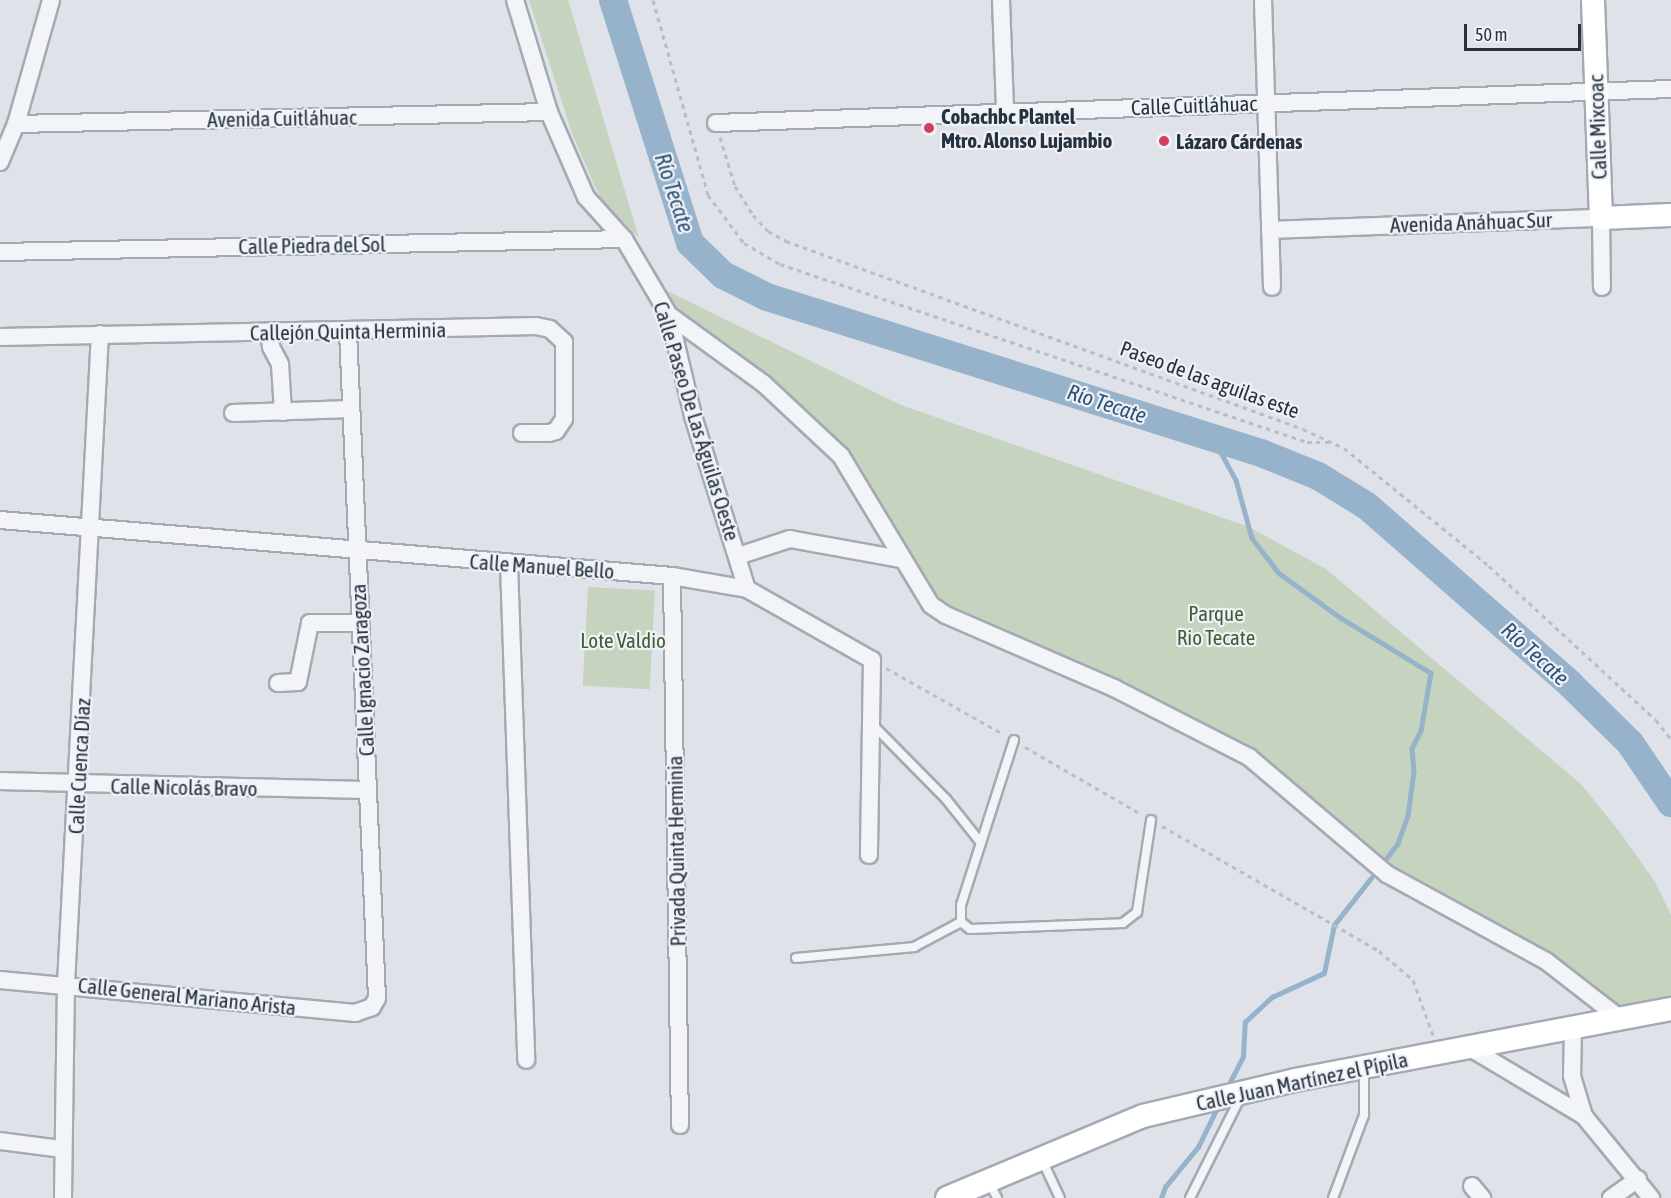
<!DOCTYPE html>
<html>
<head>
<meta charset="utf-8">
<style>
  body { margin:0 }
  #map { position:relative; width:1671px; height:1198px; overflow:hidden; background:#dfe3e9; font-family:"Asap Condensed",sans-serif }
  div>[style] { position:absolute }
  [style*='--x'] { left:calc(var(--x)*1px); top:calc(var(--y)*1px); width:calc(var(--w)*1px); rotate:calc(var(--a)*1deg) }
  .green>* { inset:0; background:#c5d3bf; transform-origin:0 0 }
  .stream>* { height:4.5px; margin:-2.25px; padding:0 2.25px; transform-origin:2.25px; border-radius:2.25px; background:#97b3cb }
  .river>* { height:28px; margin:-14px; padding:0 14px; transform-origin:14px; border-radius:14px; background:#97b3cb }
  .path>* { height:3px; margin-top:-1.5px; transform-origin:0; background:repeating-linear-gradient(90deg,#b9bec4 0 4.5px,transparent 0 9px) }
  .roads { filter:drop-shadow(2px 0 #a4aab3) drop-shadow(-2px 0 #a4aab3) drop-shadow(0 2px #a4aab3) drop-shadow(0 -2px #a4aab3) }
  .lane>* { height:8px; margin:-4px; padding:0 4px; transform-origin:4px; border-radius:4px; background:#f2f4f7 }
  .street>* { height:16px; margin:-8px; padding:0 8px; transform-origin:8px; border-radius:8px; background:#f2f4f7 }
  .secondary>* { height:22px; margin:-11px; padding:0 11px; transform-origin:11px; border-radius:11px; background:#fff }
  .dots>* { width:16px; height:16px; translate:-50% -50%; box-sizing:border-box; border:3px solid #eef2f6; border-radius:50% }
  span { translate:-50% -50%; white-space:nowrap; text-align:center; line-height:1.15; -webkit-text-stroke:4.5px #eef2f6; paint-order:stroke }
  .street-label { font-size:21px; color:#273241 }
  .poi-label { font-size:21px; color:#273241; font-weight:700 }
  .left { translate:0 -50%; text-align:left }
  .park-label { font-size:21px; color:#3e5d33 }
  .water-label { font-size:22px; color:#2f5377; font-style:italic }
  .scale { position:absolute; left:1464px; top:24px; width:117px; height:27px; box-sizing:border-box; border:3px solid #273241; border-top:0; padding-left:8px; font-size:18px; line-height:21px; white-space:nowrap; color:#273241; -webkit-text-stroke:4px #eef2f6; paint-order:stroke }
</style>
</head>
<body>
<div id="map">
  <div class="green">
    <div style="clip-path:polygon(529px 0,568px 0,639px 238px,602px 201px,593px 182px,572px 133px)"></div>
    <div style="clip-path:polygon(657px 286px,901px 405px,1249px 527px,1326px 569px,1581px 784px,1622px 835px,1655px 882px,1671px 915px,1671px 1009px,1610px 1022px,1548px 967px,1410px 895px,1220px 741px,927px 598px,864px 484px,694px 332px)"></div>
    <div style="left:588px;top:587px;width:67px;height:99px;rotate:3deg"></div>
  </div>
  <div class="stream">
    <div style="--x:1213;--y:438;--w:48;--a:61.3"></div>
    <div style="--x:1236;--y:480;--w:60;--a:74.6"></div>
    <div style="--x:1252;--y:538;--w:44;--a:52.4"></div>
    <div style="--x:1279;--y:573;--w:77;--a:36"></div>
    <div style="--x:1341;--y:618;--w:105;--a:31.4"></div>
    <div style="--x:1431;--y:673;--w:59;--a:99.8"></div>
    <div style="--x:1421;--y:731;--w:20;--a:117"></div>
    <div style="--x:1412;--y:749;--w:22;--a:85"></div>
    <div style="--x:1414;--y:771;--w:45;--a:97.6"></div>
    <div style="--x:1408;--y:816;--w:30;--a:110"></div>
    <div style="--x:1398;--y:844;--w:18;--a:128"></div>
    <div style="--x:1230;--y:1082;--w:29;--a:-63"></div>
    <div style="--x:1243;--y:1056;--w:34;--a:-87"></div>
    <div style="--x:1245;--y:1022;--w:37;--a:-43"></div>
    <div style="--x:1272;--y:997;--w:57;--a:-24.8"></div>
    <div style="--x:1324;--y:973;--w:49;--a:-78.2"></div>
    <div style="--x:1334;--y:925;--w:60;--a:-51.8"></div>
    <div style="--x:1161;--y:1198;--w:12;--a:-70"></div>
    <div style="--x:1165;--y:1187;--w:52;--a:-50.5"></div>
    <div style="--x:1198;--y:1147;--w:39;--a:-64"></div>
  </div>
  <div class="river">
    <div style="--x:613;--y:0;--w:255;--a:72.4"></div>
    <div style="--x:690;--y:243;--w:46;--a:44.1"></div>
    <div style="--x:723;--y:275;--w:49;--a:26.6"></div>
    <div style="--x:767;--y:297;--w:518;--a:17.53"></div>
    <div style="--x:1261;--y:453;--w:61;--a:22"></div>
    <div style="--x:1318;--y:476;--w:57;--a:31.5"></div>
    <div style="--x:1367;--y:506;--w:270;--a:41.2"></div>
    <div style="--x:1570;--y:684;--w:84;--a:44.5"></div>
    <div style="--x:1630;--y:743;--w:73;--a:55.7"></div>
  </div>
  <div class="path">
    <div style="--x:653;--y:0;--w:203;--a:74.2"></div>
    <div style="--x:708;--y:195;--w:60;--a:53.1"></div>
    <div style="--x:744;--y:243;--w:42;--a:30.3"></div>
    <div style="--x:780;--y:264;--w:556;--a:18.66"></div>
    <div style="--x:1307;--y:442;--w:24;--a:0"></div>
    <div style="--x:720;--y:137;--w:51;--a:73"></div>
    <div style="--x:735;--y:186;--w:34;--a:58"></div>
    <div style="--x:753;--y:215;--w:22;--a:47"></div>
    <div style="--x:768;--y:231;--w:21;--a:29"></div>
    <div style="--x:786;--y:241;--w:550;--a:19.98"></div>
    <div style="--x:1303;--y:429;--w:45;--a:24.9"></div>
    <div style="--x:1344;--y:448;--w:187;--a:39.1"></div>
    <div style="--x:1489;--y:566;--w:227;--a:42.7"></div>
    <div style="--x:1656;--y:720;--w:24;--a:52"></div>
    <div style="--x:886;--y:668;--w:134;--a:29.4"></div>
    <div style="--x:1025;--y:747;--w:134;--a:30"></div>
    <div style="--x:1162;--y:826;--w:250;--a:29.9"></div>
    <div style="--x:1379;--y:951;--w:45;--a:40.5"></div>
    <div style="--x:1413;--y:980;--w:59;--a:70"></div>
  </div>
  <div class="roads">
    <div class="lane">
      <div style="--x:872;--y:724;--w:105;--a:45.4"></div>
      <div style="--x:946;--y:799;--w:56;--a:51.5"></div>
      <div style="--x:1014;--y:740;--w:173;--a:107.8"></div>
      <div style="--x:961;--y:905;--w:17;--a:90"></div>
      <div style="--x:961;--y:922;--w:11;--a:38"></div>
      <div style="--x:970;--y:929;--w:153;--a:-2.2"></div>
      <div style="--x:1123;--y:923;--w:18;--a:-38"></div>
      <div style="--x:1137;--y:912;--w:93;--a:-81.3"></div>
      <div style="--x:796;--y:958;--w:119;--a:-5.3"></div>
      <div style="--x:914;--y:947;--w:53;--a:-28"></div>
      <div style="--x:1042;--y:1160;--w:42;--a:64.7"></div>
      <div style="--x:989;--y:1182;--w:18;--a:63"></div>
      <div style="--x:1190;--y:1198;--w:114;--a:-63.4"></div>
      <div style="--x:1333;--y:1198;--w:89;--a:-69.5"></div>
      <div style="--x:1364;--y:1115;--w:48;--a:-90"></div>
    </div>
    <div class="street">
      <div style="--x:515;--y:0;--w:117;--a:73.1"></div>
      <div style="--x:549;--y:112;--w:93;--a:66.5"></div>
      <div style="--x:586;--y:197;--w:57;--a:47.9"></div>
      <div style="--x:624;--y:239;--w:88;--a:59.4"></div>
      <div style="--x:669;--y:315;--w:104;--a:76.6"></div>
      <div style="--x:693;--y:416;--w:181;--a:72.7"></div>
      <div style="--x:1001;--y:0;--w:110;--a:87.9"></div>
      <div style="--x:1263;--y:0;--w:287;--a:88.2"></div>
      <div style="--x:716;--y:123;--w:956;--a:-2.04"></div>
      <div style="--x:16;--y:124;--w:533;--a:-1.29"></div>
      <div style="--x:0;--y:162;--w:41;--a:-67.2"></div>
      <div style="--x:16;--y:124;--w:129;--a:-74.2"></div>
      <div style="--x:1270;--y:230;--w:331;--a:-2.1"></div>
      <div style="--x:1601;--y:218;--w:69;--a:89.2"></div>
      <div style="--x:0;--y:252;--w:624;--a:-1.19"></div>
      <div style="--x:669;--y:315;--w:117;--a:36"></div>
      <div style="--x:764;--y:384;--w:105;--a:43.1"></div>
      <div style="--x:841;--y:456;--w:174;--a:58.9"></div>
      <div style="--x:931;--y:605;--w:18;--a:34"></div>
      <div style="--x:946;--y:615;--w:183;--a:23.5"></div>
      <div style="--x:1114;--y:688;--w:152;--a:27.1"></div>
      <div style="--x:1249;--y:757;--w:181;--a:40.3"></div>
      <div style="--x:1387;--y:874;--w:181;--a:28.7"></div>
      <div style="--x:1546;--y:961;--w:96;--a:37.8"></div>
      <div style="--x:269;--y:332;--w:15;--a:82"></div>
      <div style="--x:271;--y:347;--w:19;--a:62"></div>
      <div style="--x:280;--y:364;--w:48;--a:86.4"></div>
      <div style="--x:0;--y:337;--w:536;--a:-1.18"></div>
      <div style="--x:536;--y:326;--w:14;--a:12"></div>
      <div style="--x:550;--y:329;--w:19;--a:43"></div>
      <div style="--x:564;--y:342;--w:77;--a:90"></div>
      <div style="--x:564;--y:419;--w:14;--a:124"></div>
      <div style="--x:556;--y:431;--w:7;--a:164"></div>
      <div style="--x:549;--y:433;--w:27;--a:180"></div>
      <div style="--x:233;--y:413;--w:118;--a:-1.9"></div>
      <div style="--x:0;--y:520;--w:674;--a:4.76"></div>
      <div style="--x:672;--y:576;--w:76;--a:9.8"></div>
      <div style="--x:747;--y:589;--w:144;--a:29.6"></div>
      <div style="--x:872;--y:660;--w:195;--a:90.9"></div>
      <div style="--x:738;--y:556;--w:55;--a:-18.1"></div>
      <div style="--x:790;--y:539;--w:113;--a:10.2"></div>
      <div style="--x:509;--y:565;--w:495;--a:88"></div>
      <div style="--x:672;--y:576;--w:549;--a:89.17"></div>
      <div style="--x:278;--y:683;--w:20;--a:-3"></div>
      <div style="--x:298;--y:682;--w:60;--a:-78.5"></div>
      <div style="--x:310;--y:623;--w:50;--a:0"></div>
      <div style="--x:0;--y:781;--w:367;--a:1.4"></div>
      <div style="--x:0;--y:980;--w:357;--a:5.3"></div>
      <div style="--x:355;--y:1013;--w:18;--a:-19"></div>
      <div style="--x:372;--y:1007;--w:10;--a:-61"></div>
      <div style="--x:377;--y:998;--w:668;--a:-92.49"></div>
      <div style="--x:1573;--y:1029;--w:47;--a:91.2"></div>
      <div style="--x:1572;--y:1076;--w:42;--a:73.3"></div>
      <div style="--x:1470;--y:1048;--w:133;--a:30.8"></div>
      <div style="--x:1584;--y:1116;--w:106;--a:50.7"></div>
      <div style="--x:0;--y:1141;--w:63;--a:7.4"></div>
      <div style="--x:1472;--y:1186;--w:16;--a:50"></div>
      <div style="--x:63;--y:1198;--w:214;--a:-89.2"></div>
      <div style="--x:66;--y:984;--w:651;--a:-87.01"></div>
      <div style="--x:1611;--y:1198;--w:33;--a:-35"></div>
    </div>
    <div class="secondary">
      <div style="--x:1593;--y:0;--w:218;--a:87.9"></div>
      <div style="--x:1601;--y:218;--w:70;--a:-2.5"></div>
      <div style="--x:947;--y:1198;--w:212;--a:-22.7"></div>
      <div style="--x:1143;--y:1116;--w:156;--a:-13.3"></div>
      <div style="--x:1295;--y:1080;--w:383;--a:-10.7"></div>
    </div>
  </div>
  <div class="dots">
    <div style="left:929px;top:128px;background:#d53d5c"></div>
    <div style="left:1164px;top:141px;background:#d53d5c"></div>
  </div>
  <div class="street-label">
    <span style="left:1194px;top:105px;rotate:-2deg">Calle Cuitláhuac</span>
    <span style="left:282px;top:118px;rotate:-1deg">Avenida Cuitláhuac</span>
    <span style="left:1597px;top:127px;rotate:-92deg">Calle Mixcoac</span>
    <span style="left:1471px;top:222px;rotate:-2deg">Avenida Anáhuac Sur</span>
    <span style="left:312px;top:245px;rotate:-1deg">Calle Piedra del Sol</span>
    <span style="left:348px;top:331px;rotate:-1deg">Callejón Quinta Herminia</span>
    <span style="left:1210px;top:379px;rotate:20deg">Paseo de las aguilas este</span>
    <span style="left:697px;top:421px;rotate:73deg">Calle Paseo De Las Águilas Oeste</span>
    <span style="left:542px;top:566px;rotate:4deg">Calle Manuel Bello</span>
    <span style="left:362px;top:670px;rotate:-93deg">Calle Ignacio Zaragoza</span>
    <span style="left:79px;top:766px;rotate:-87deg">Calle Cuenca Díaz</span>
    <span style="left:184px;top:787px;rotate:1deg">Calle Nicolás Bravo</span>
    <span style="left:676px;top:851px;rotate:-91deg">Privada Quinta Herminia</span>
    <span style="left:187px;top:996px;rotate:6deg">Calle General Mariano Arista</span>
    <span style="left:1302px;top:1081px;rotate:-12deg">Calle Juan Martínez el Pípila</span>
  </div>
  <div class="poi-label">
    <span class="left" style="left:941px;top:128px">Cobachbc Plantel<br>Mtro. Alonso Lujambio</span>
    <span class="left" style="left:1176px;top:141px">Lázaro Cárdenas</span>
  </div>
  <div class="park-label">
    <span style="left:1216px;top:625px">Parque<br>Rio Tecate</span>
    <span style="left:623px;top:640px">Lote Valdio</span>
  </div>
  <div class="water-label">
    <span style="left:674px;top:193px;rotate:72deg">Río Tecate</span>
    <span style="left:1107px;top:404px;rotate:18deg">Río Tecate</span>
    <span style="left:1535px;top:654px;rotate:42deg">Río Tecate</span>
  </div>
  <div class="scale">50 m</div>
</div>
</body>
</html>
